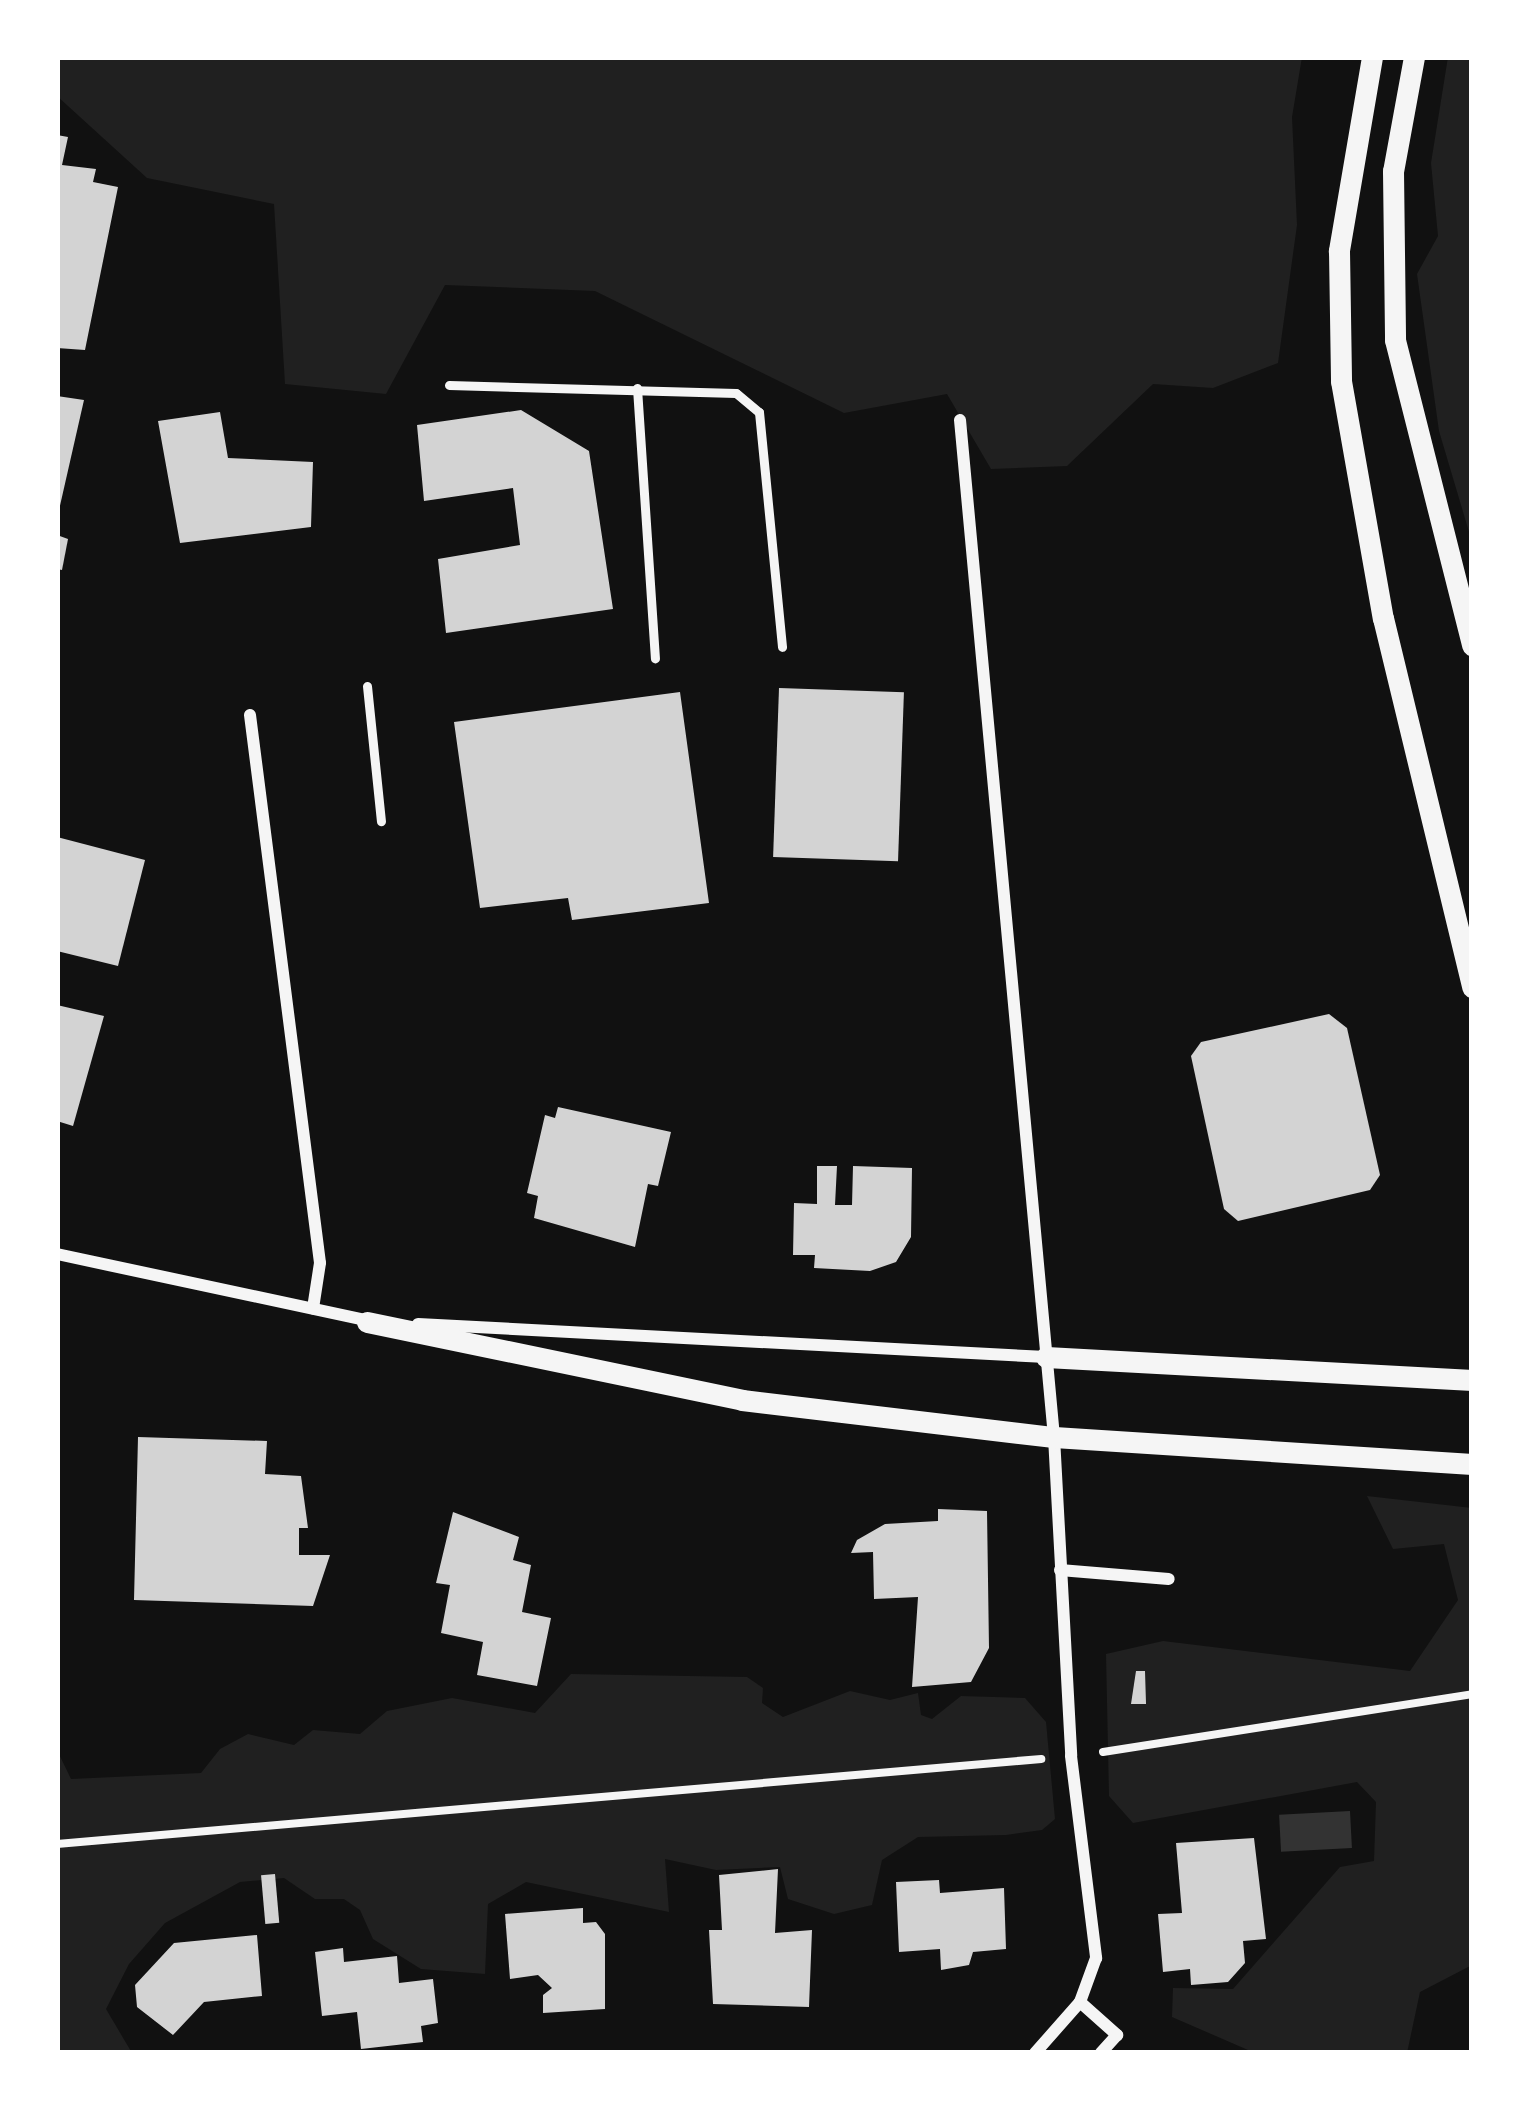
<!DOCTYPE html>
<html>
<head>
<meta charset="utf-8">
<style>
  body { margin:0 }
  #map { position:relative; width:1529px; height:2110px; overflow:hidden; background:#111; font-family:"Golos Text",sans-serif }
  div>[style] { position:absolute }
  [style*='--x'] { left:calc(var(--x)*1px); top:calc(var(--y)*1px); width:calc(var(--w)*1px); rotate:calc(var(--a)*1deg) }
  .green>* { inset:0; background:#202020 }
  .water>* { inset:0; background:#333; transform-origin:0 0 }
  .building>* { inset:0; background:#d3d3d3; transform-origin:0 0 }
  .path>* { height:8px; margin:-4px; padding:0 4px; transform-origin:4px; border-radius:4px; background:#f5f5f5 }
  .service>* { height:9px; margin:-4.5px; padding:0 4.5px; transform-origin:4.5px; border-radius:4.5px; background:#f5f5f5 }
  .minor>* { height:12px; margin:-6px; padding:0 6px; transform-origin:6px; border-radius:6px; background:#f5f5f5 }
  .tertiary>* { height:21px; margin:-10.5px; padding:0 10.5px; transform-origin:10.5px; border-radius:10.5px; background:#f5f5f5 }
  span { translate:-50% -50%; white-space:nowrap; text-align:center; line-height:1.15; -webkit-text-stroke:10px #fff; paint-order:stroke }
  .frame { position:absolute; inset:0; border:60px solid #fff; pointer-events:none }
</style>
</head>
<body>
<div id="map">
  <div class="green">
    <div style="clip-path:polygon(57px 57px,1302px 57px,1292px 117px,1297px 225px,1278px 363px,1213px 388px,1153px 384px,1067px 466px,991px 469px,947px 394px,844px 413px,595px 291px,445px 285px,386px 394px,285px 384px,274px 204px,147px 178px,57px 96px)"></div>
    <div style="clip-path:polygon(1448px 57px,1472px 57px,1472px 542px,1439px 431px,1417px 274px,1438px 236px,1431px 163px)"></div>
    <div style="clip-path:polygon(1367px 1496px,1472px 1508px,1472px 1965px,1420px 1992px,1407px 2053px,1255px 2053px,1172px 2017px,1173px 1988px,1233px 1989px,1340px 1867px,1374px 1861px,1376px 1802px,1357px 1782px,1133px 1823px,1109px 1796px,1106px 1654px,1163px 1641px,1410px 1671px,1458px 1600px,1444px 1544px,1393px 1549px)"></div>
    <div style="clip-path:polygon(571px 1674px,747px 1677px,763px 1688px,762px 1703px,783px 1717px,850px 1691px,890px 1700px,918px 1693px,921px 1715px,932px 1719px,961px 1696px,1025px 1698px,1046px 1722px,1055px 1819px,1042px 1830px,1006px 1835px,918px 1837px,882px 1860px,872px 1905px,834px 1914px,788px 1899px,780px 1867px,716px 1870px,665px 1859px,669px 1912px,526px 1882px,488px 1904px,485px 1974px,421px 1969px,373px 1939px,360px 1910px,344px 1899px,315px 1899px,284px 1878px,240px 1882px,165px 1923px,129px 1964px,106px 2009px,132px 2053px,57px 2053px,57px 1750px,71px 1779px,201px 1773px,220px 1749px,248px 1734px,294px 1745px,313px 1730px,360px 1734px,387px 1711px,452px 1698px,535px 1713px)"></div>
  </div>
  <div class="water">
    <div style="left:1350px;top:1811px;width:37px;height:71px;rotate:87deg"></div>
  </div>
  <div class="building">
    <div style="clip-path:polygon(57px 135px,68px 137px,62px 165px,96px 169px,93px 182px,118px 187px,85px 350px,57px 348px)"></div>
    <div style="clip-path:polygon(57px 396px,84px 400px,59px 510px,57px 510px)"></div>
    <div style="clip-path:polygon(521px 410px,589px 451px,613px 609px,446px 633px,438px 559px,520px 545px,513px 488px,424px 501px,417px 425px)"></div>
    <div style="clip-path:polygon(220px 412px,228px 458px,313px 462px,311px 527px,180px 543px,158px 421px)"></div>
    <div style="clip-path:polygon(57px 535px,68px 539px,62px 570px,57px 569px)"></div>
    <div style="left:779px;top:688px;width:125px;height:169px;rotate:2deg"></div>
    <div style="clip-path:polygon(680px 692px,709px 903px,572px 920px,568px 898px,480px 908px,454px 722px)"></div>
    <div style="clip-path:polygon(57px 837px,145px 860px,118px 966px,57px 951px)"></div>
    <div style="clip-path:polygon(57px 1005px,104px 1016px,73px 1126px,57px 1121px)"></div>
    <div style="clip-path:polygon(1329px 1014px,1347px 1028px,1380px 1175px,1370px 1190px,1238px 1221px,1224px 1209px,1191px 1056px,1201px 1042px)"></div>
    <div style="clip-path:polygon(558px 1107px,671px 1132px,658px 1186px,648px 1184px,635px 1247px,534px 1218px,538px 1196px,527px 1193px,545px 1115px,555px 1118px)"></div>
    <div style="clip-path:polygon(817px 1166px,837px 1166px,835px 1205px,852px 1205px,853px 1166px,912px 1168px,911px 1237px,896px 1262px,870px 1271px,814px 1268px,815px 1255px,793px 1255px,794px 1203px,817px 1204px)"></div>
    <div style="clip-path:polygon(138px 1437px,267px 1441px,265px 1474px,301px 1476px,308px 1528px,299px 1528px,299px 1555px,330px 1555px,313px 1606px,134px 1600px)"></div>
    <div style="clip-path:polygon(938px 1509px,987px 1511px,989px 1648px,971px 1682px,912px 1687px,918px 1597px,874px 1599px,873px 1552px,851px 1553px,857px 1540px,885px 1524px,938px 1521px)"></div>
    <div style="clip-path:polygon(453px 1512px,519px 1537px,513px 1560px,531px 1565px,522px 1612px,551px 1618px,537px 1686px,477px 1675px,483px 1642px,441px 1633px,450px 1585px,436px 1583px)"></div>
    <div style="clip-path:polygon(1136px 1671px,1145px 1671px,1146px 1704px,1131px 1704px)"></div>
    <div style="clip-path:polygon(1254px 1838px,1266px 1939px,1243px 1941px,1245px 1963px,1228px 1982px,1191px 1985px,1190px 1969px,1163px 1972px,1158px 1914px,1182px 1913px,1176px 1843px)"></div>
    <div style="clip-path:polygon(778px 1869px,775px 1933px,812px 1930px,809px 2007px,713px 2004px,709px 1930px,722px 1930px,719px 1875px)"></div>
    <div style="left:275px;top:1874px;width:49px;height:14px;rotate:85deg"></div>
    <div style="clip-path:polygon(939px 1880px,940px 1893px,1004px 1888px,1006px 1949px,973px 1952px,969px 1965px,941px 1970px,940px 1949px,899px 1952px,896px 1882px)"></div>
    <div style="clip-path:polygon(583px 1908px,583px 1923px,596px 1922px,605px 1934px,605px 2009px,543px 2013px,543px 1995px,552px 1988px,538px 1975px,510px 1979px,505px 1914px)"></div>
    <div style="clip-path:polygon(257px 1935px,262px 1996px,204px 2002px,173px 2035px,137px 2007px,135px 1985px,174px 1943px)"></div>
    <div style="clip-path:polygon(343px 1948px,344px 1962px,397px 1956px,399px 1983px,433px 1979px,438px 2023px,421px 2026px,423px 2042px,361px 2049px,357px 2012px,322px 2016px,315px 1952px)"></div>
  </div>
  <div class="path">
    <div style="--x:1103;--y:1752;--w:374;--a:-8.9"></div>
    <div style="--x:57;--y:1844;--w:988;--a:-4.94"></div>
  </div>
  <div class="service">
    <div style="--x:449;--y:385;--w:287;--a:1.6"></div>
    <div style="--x:736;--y:393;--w:30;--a:40"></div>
    <div style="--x:759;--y:412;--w:236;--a:84.4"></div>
    <div style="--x:637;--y:388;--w:271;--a:86.2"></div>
    <div style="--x:367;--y:686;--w:136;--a:84.1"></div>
  </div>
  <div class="minor">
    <div style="--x:960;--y:420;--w:1021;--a:84.72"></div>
    <div style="--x:1054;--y:1437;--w:319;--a:86.9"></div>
    <div style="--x:1071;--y:1756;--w:204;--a:82.9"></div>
    <div style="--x:1096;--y:1958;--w:47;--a:110"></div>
    <div style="--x:1080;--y:2002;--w:68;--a:131.4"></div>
    <div style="--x:250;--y:715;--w:552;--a:82.72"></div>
    <div style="--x:320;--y:1263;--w:46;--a:98.8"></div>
    <div style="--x:57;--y:1254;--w:323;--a:12.1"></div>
    <div style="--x:418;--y:1324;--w:629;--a:3.01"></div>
    <div style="--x:1060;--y:1570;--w:109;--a:4.7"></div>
    <div style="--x:1080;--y:2002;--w:50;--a:41.7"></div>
    <div style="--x:1117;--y:2035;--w:24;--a:132"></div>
  </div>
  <div class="tertiary">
    <div style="--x:1372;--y:57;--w:197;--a:99.7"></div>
    <div style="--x:1339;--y:251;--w:130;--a:89.1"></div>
    <div style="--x:1341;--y:381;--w:241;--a:80"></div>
    <div style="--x:1383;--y:618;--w:380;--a:76.4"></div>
    <div style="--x:1414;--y:57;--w:116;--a:100.4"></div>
    <div style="--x:1393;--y:171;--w:169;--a:89.3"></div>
    <div style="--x:1395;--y:340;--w:315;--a:75.8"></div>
    <div style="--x:367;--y:1322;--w:383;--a:11.7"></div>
    <div style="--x:742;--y:1400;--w:314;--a:6.8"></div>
    <div style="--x:1054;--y:1437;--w:419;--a:3.7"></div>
    <div style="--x:1046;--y:1357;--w:427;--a:3.1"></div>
  </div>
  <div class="frame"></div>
</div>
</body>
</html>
